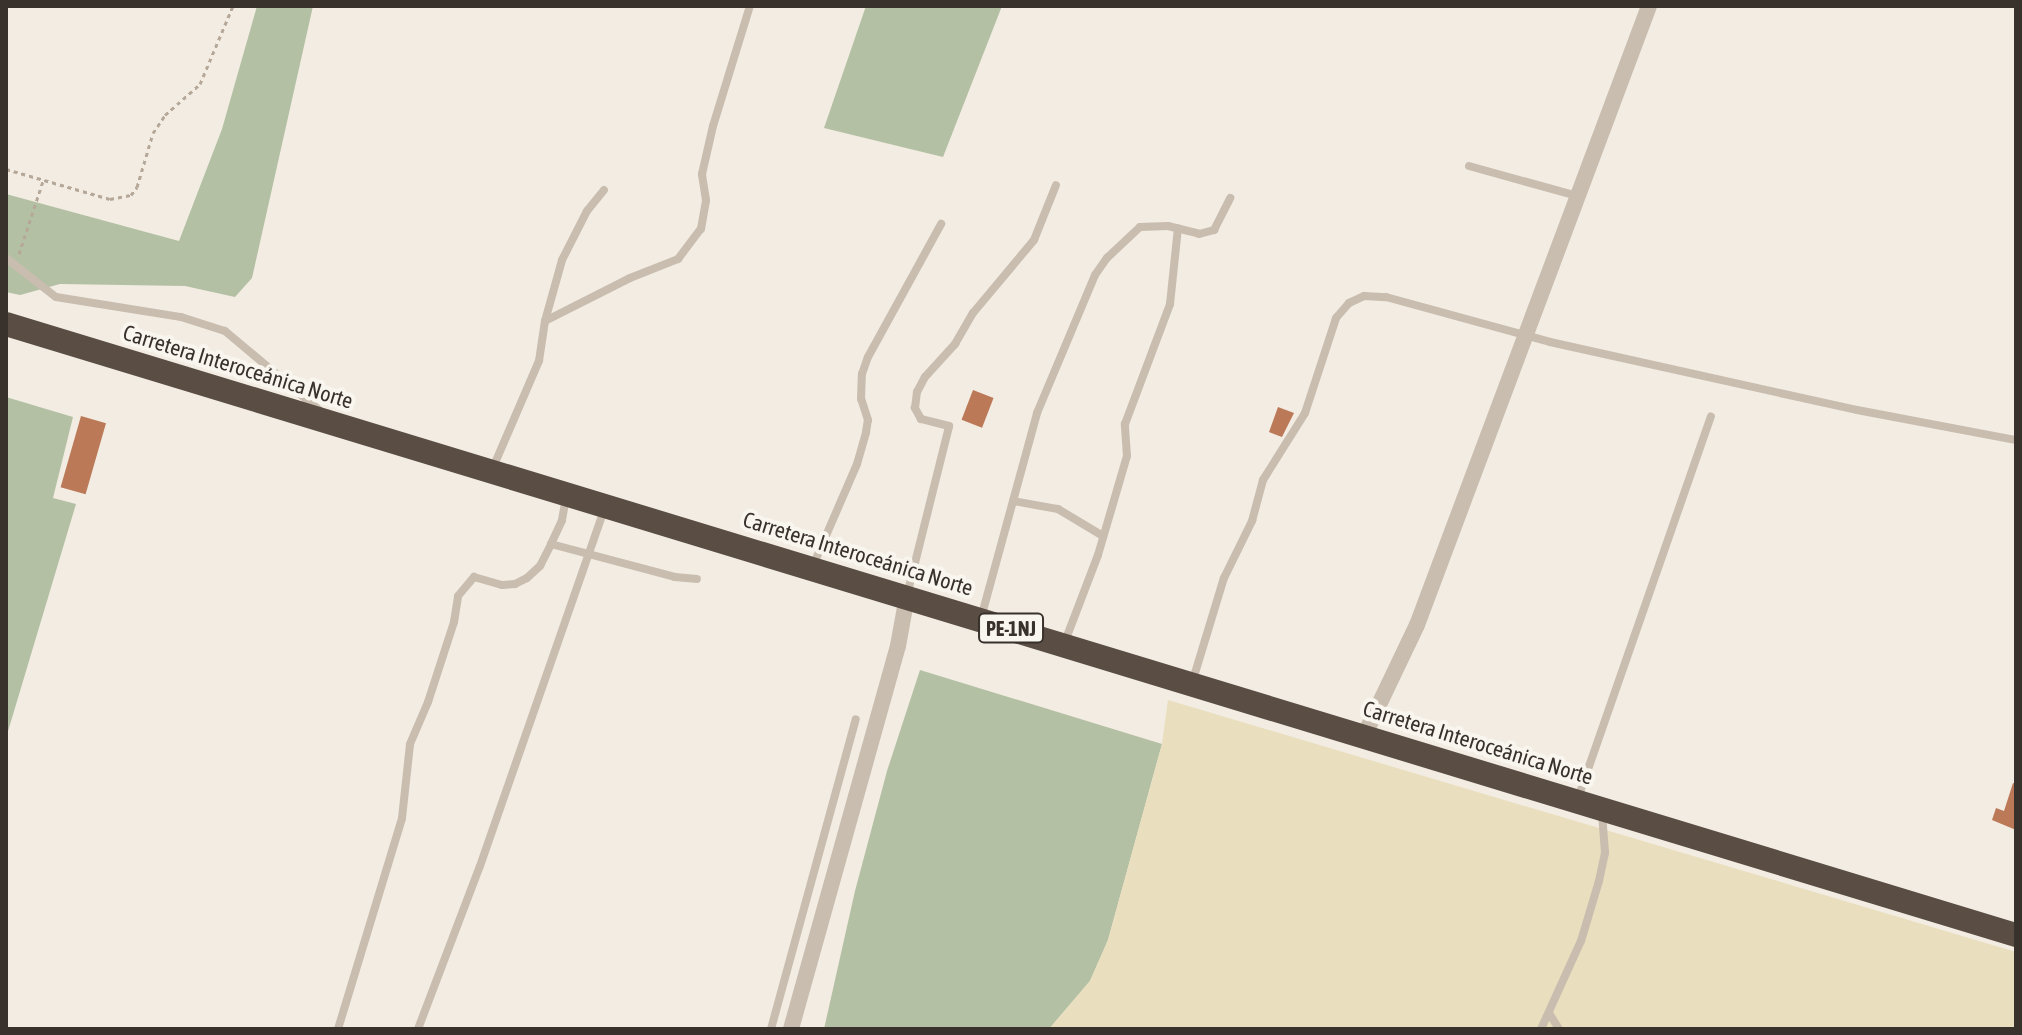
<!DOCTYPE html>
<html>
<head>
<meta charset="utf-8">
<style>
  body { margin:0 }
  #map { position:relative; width:2022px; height:1035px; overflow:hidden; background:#f2ece2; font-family:"Asap Condensed",sans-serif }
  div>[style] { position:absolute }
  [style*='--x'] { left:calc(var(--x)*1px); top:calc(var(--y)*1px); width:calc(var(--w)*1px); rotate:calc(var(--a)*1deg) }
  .green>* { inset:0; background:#b4c0a3 }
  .sand>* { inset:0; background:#e9debd }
  .building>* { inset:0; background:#bb7958; transform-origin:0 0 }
  .path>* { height:3px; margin-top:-1.5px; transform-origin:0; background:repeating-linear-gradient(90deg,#b5a899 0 4px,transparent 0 8px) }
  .lane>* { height:8px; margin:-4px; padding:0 4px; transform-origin:4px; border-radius:4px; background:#c9bdaf }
  .street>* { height:16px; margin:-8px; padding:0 8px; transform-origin:8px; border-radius:8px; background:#c9bdaf }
  .highway>* { height:24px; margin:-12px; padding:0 12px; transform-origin:12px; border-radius:12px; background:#594d44 }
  span { translate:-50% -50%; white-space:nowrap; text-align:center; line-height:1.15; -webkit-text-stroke:8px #f9f6ef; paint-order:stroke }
  .shield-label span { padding:2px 6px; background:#f9f6ef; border:2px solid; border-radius:6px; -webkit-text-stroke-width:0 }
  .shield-label { font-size:20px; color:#39312c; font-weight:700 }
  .street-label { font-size:22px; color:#39312c }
  .frame { position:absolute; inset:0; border:8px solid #39312c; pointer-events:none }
</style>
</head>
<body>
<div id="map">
  <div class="green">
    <div style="clip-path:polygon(257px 6px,313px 6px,252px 278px,235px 297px,185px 286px,60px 284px,20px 295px,6px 292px,6px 194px,179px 241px,222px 129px)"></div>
    <div style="clip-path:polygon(866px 6px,1002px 6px,943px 157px,824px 128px)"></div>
    <div style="clip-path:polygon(6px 397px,73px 417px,53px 498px,76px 504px,6px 738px)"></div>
    <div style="clip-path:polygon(920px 670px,1162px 744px,1108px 940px,1090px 981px,1049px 1029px,824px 1029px,855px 891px,887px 771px)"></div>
  </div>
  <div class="sand">
    <div style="clip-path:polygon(1168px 700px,2016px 952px,2016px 1029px,1049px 1029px,1090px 981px,1108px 940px,1162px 744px)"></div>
  </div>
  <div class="building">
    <div style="left:973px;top:390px;width:22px;height:32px;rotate:21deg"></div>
    <div style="clip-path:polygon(1278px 407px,1294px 413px,1282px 437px,1269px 432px)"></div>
    <div style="left:81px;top:416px;width:26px;height:74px;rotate:16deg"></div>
    <div style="clip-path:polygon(2013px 783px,2016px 784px,2016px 830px,1992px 820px,1996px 808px,2004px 811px)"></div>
  </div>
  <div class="path">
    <div style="--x:6;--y:169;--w:108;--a:16.1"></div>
    <div style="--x:110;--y:199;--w:21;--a:-11"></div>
    <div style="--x:131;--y:195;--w:10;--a:-53"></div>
    <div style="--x:137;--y:187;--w:56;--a:-73.5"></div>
    <div style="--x:153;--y:133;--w:22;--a:-56"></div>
    <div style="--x:165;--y:115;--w:47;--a:-41.5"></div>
    <div style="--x:200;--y:84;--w:85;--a:-67.1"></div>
    <div style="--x:19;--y:254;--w:77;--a:-71.8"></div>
  </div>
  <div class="lane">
    <div style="--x:1469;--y:166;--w:112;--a:15.5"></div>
    <div style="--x:6;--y:258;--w:63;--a:38"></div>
    <div style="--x:56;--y:297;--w:127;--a:9.1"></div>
    <div style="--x:181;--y:317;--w:46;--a:17.7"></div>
    <div style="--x:225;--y:331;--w:123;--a:40"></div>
    <div style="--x:545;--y:321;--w:95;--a:-26.8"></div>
    <div style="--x:630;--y:278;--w:52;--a:-21.6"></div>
    <div style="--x:678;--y:259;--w:38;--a:-53"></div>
    <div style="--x:701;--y:229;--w:29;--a:-80"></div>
    <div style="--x:706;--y:200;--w:26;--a:-99"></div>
    <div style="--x:702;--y:174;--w:49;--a:-77.1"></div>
    <div style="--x:713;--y:126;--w:126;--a:-72.9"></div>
    <div style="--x:492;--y:470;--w:119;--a:-66.7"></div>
    <div style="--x:539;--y:361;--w:40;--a:-81.5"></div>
    <div style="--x:545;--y:321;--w:63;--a:-74.4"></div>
    <div style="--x:562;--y:260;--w:55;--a:-63"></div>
    <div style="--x:587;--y:211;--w:27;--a:-51"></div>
    <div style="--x:1013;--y:501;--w:46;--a:10.1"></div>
    <div style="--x:1058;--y:509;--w:52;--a:31"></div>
    <div style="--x:551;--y:544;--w:128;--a:14.9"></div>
    <div style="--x:675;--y:577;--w:22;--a:5"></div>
    <div style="--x:812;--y:568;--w:113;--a:-66.6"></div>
    <div style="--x:857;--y:464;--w:33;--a:-74"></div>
    <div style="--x:866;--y:432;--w:12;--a:-81"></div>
    <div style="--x:868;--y:420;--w:22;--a:-108"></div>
    <div style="--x:861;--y:399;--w:25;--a:-88"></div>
    <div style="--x:862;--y:374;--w:18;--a:-71"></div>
    <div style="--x:868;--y:357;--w:152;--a:-61.2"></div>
    <div style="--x:907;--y:595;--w:174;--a:-76"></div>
    <div style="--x:949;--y:426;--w:29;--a:-166"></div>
    <div style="--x:921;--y:419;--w:13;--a:-119"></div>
    <div style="--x:915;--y:408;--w:16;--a:-83"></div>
    <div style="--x:917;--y:392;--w:17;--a:-62"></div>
    <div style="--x:925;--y:377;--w:45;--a:-47.7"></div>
    <div style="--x:955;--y:344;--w:36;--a:-60"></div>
    <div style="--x:973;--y:313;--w:95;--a:-50.1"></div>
    <div style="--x:1034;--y:240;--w:59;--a:-68.2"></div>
    <div style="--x:981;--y:618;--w:213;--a:-74.7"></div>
    <div style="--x:1037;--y:413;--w:150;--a:-67.2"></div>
    <div style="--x:1095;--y:275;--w:21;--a:-55"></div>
    <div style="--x:1107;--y:258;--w:45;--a:-43.2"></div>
    <div style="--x:1140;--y:227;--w:28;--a:-2"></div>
    <div style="--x:1168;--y:226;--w:32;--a:14"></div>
    <div style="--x:1199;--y:234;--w:16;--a:-15"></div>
    <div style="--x:1214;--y:230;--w:36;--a:-63"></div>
    <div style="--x:1064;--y:644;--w:95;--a:-69.1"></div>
    <div style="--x:1098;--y:555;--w:103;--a:-73.7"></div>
    <div style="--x:1127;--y:456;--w:32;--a:-94"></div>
    <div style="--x:1125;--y:424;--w:128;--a:-69.4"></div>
    <div style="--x:1170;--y:304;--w:76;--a:-84"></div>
    <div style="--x:1192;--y:683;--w:110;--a:-73.1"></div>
    <div style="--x:1224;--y:578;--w:64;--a:-63.8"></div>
    <div style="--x:1252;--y:521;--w:42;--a:-75"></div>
    <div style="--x:1263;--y:480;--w:79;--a:-57.9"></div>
    <div style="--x:1305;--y:413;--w:100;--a:-71.9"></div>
    <div style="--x:1336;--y:318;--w:20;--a:-49"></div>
    <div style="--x:1349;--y:303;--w:17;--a:-25"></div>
    <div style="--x:1364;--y:296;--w:22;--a:3"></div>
    <div style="--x:1386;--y:297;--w:170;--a:15.3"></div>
    <div style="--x:1550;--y:342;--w:314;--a:12.5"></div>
    <div style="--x:1857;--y:410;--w:162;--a:10.7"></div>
    <div style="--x:1578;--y:798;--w:404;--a:-70.8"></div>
    <div style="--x:1549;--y:1013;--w:19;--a:58"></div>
    <div style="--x:338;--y:1029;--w:220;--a:-73.1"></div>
    <div style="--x:402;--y:818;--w:74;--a:-83.8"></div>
    <div style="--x:410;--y:744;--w:46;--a:-66.8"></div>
    <div style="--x:428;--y:702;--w:84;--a:-72"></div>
    <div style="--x:454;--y:622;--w:26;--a:-81"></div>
    <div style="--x:458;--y:596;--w:25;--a:-50"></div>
    <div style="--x:474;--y:577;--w:29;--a:16"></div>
    <div style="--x:502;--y:585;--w:13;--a:-4"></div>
    <div style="--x:515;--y:584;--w:13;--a:-27"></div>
    <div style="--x:527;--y:578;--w:18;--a:-43"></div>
    <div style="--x:540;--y:566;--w:25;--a:-63"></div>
    <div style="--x:551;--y:544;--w:26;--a:-65"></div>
    <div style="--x:562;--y:520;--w:22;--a:-80"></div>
    <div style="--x:418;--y:1029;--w:174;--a:-69.2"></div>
    <div style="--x:480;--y:866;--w:377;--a:-70.8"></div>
    <div style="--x:771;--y:1029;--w:321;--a:-74.7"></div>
    <div style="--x:1541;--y:1029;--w:97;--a:-65.6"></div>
    <div style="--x:1581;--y:941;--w:63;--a:-73.3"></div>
    <div style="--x:1599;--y:881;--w:29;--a:-78"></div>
    <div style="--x:1605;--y:853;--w:40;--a:-94.3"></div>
  </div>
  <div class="street">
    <div style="--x:1364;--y:736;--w:123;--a:-64.5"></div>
    <div style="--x:1417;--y:625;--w:661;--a:-69.45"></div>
    <div style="--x:791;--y:1029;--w:398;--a:-74.4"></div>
    <div style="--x:898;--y:646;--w:51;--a:-79.8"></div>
  </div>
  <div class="highway">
    <div style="--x:6;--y:324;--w:2101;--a:16.91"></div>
  </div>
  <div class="shield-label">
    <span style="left:1011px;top:628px">PE-1NJ</span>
  </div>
  <div class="street-label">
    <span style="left:238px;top:367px;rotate:17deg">Carretera Interoceánica Norte</span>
    <span style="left:858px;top:554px;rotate:17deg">Carretera Interoceánica Norte</span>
    <span style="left:1478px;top:743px;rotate:17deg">Carretera Interoceánica Norte</span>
  </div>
  <div class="frame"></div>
</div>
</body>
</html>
